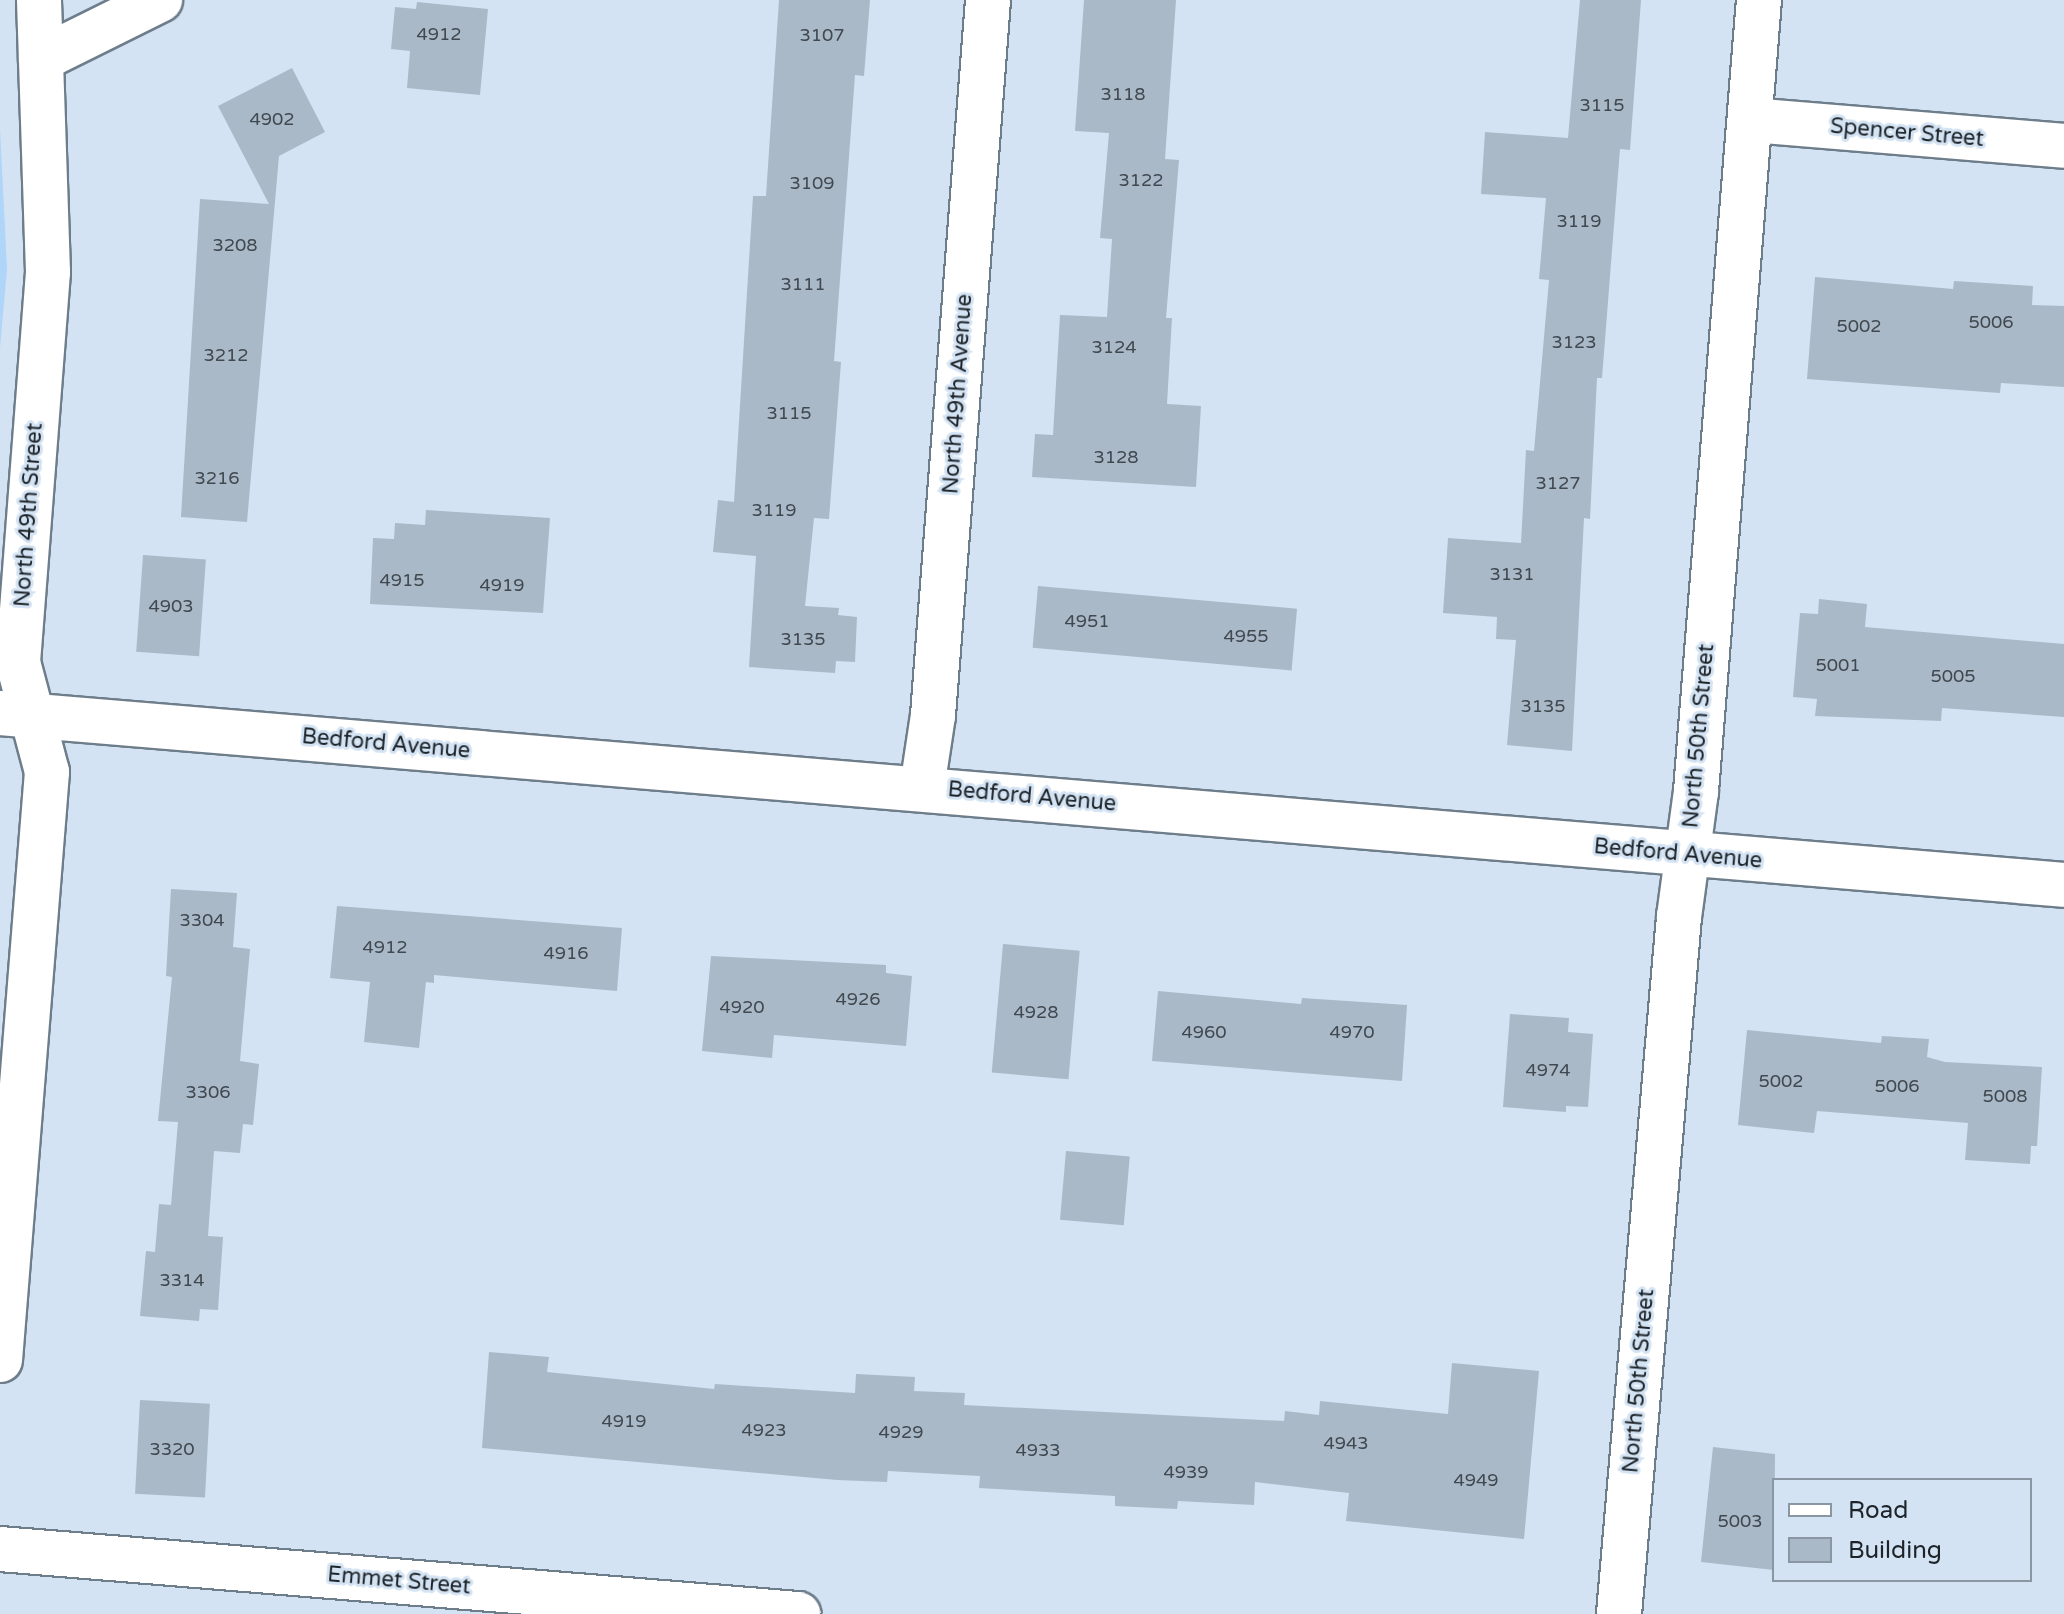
<!DOCTYPE html>
<html>
<head>
<meta charset="utf-8">
<style>
  body { margin:0 }
  #map { position:relative; width:2064px; height:1614px; overflow:hidden; background:#d3e3f3; font-family:"Varela Round",sans-serif }
  div>[style] { position:absolute }
  [style*='--x'] { left:calc(var(--x)*1px); top:calc(var(--y)*1px); width:calc(var(--w)*1px); rotate:calc(var(--a)*1deg) }
  .green>* { inset:0; background:#afd5f9 }
  .building>* { inset:0; background:#aab9c8; transform-origin:0 0 }
  .roads { filter:drop-shadow(2px 0 #6e7d8a) drop-shadow(-2px 0 #6e7d8a) drop-shadow(0 2px #6e7d8a) drop-shadow(0 -2px #6e7d8a) }
  .minor>* { height:44px; margin:-22px; padding:0 22px; transform-origin:22px; border-radius:22px; background:#fff }
  span { translate:-50% -50%; white-space:nowrap; text-align:center; line-height:1.15; -webkit-text-stroke:6px #d3e3f3; paint-order:stroke }
  .number-label { font-size:18px; color:#404850 }
  .number-label span { -webkit-text-stroke-width:0 }
  .street-label { font-size:22px; color:#1d2328 }
  .legend { position:absolute; left:1772px; top:1478px; width:260px; height:104px; box-sizing:border-box; background:#d3e3f3; border:2px solid #8a96a2; margin:0; padding:10px 14px; list-style:none; font-size:24px; color:#1d2328 }
  .legend li { display:flex; align-items:center; gap:16px; height:40px }
  .legend b { width:40px; border:2px solid #8a96a2 }
</style>
</head>
<body>
<div id="map">
  <div class="green">
    <div style="clip-path:polygon(0 129px,7px 269px,0 348px)"></div>
  </div>
  <div class="building">
    <div style="clip-path:polygon(779px 0,870px 0,864px 76px,855px 75px,834px 361px,841px 362px,829px 519px,814px 518px,805px 606px,839px 608px,838px 615px,857px 617px,855px 662px,836px 661px,835px 673px,749px 667px,756px 556px,713px 552px,718px 500px,734px 502px,753px 196px,766px 196px)"></div>
    <div style="clip-path:polygon(1084px 0,1176px 0,1165px 159px,1179px 160px,1166px 318px,1172px 318px,1167px 404px,1201px 406px,1196px 487px,1032px 477px,1035px 434px,1053px 435px,1060px 315px,1107px 317px,1112px 239px,1100px 238px,1109px 133px,1075px 131px)"></div>
    <div style="clip-path:polygon(1580px 0,1641px 0,1630px 150px,1620px 149px,1602px 378px,1597px 378px,1590px 519px,1584px 518px,1572px 751px,1507px 745px,1516px 640px,1496px 639px,1497px 617px,1443px 613px,1448px 538px,1521px 543px,1526px 450px,1534px 451px,1549px 280px,1539px 279px,1546px 198px,1481px 194px,1485px 132px,1568px 138px)"></div>
    <div style="clip-path:polygon(417px 2px,488px 9px,480px 95px,407px 88px,410px 51px,391px 49px,395px 7px,416px 9px)"></div>
    <div style="clip-path:polygon(292px 68px,325px 132px,279px 156px,247px 522px,181px 517px,200px 199px,269px 204px,218px 106px)"></div>
    <div style="clip-path:polygon(1815px 277px,1953px 289px,1954px 281px,2033px 286px,2032px 305px,2064px 306px,2064px 387px,2001px 383px,2000px 393px,1807px 379px)"></div>
    <div style="clip-path:polygon(426px 510px,550px 518px,543px 613px,370px 604px,373px 538px,394px 539px,395px 523px,425px 525px)"></div>
    <div style="left:143px;top:555px;width:63px;height:97px;rotate:4deg"></div>
    <div style="left:1038px;top:586px;width:260px;height:62px;rotate:5deg"></div>
    <div style="clip-path:polygon(1819px 599px,1867px 604px,1865px 627px,2064px 644px,2064px 717px,1942px 708px,1941px 721px,1815px 716px,1817px 699px,1793px 697px,1800px 613px,1818px 614px)"></div>
    <div style="clip-path:polygon(171px 889px,237px 893px,233px 947px,250px 949px,240px 1061px,259px 1064px,253px 1125px,243px 1124px,240px 1153px,214px 1151px,208px 1236px,223px 1237px,218px 1310px,200px 1309px,199px 1321px,140px 1316px,146px 1251px,155px 1252px,159px 1204px,171px 1205px,178px 1122px,158px 1121px,172px 977px,166px 976px)"></div>
    <div style="clip-path:polygon(337px 906px,622px 928px,617px 991px,434px 975px,434px 983px,426px 982px,419px 1048px,364px 1042px,370px 982px,330px 978px)"></div>
    <div style="left:1003px;top:944px;width:77px;height:129px;rotate:5deg"></div>
    <div style="clip-path:polygon(711px 956px,886px 965px,886px 973px,912px 976px,906px 1046px,774px 1035px,772px 1058px,702px 1051px)"></div>
    <div style="clip-path:polygon(1158px 991px,1301px 1004px,1302px 998px,1407px 1005px,1402px 1081px,1152px 1061px)"></div>
    <div style="clip-path:polygon(1510px 1014px,1569px 1018px,1568px 1032px,1593px 1034px,1588px 1107px,1566px 1106px,1566px 1112px,1503px 1107px)"></div>
    <div style="clip-path:polygon(1747px 1030px,1881px 1043px,1882px 1036px,1929px 1039px,1927px 1057px,1945px 1062px,2042px 1067px,2037px 1146px,2031px 1146px,2030px 1164px,1965px 1160px,1968px 1123px,1817px 1111px,1814px 1133px,1738px 1125px)"></div>
    <div style="left:1066px;top:1151px;width:64px;height:69px;rotate:5deg"></div>
    <div style="clip-path:polygon(489px 1352px,549px 1357px,547px 1372px,714px 1389px,715px 1384px,855px 1393px,856px 1374px,915px 1377px,914px 1391px,965px 1393px,964px 1405px,1284px 1421px,1285px 1411px,1319px 1415px,1320px 1401px,1448px 1414px,1452px 1363px,1539px 1371px,1524px 1539px,1346px 1521px,1349px 1493px,1255px 1482px,1254px 1505px,1178px 1501px,1177px 1509px,1115px 1506px,1115px 1496px,979px 1488px,980px 1476px,888px 1471px,887px 1482px,837px 1480px,482px 1448px)"></div>
    <div style="left:140px;top:1400px;width:70px;height:94px;rotate:3deg"></div>
    <div style="clip-path:polygon(1713px 1447px,1775px 1454px,1774px 1570px,1701px 1562px)"></div>
  </div>
  <div class="roads">
    <div class="minor">
      <div style="--x:41;--y:59;--w:133;--a:-26.4"></div>
      <div style="--x:1750;--y:120;--w:315;--a:4.7"></div>
      <div style="--x:0;--y:713;--w:2071;--a:4.76"></div>
      <div style="--x:922;--y:788;--w:74;--a:-81.4"></div>
      <div style="--x:933;--y:715;--w:717;--a:-85.6"></div>
      <div style="--x:0;--y:1360;--w:590;--a:-85.43"></div>
      <div style="--x:47;--y:772;--w:114;--a:-104.8"></div>
      <div style="--x:18;--y:662;--w:391;--a:-85.6"></div>
      <div style="--x:48;--y:272;--w:272;--a:-91.9"></div>
      <div style="--x:0;--y:1549;--w:801;--a:4.66"></div>
      <div style="--x:1619;--y:1614;--w:700;--a:-85.08"></div>
      <div style="--x:1679;--y:917;--w:127;--a:-82.3"></div>
      <div style="--x:1696;--y:791;--w:794;--a:-85.45"></div>
    </div>
  </div>
  <div class="number-label">
    <span style="left:439px;top:34px">4912</span>
    <span style="left:822px;top:35px">3107</span>
    <span style="left:1123px;top:94px">3118</span>
    <span style="left:1602px;top:105px">3115</span>
    <span style="left:272px;top:119px">4902</span>
    <span style="left:1141px;top:180px">3122</span>
    <span style="left:812px;top:183px">3109</span>
    <span style="left:1579px;top:221px">3119</span>
    <span style="left:235px;top:245px">3208</span>
    <span style="left:803px;top:284px">3111</span>
    <span style="left:1991px;top:322px">5006</span>
    <span style="left:1859px;top:326px">5002</span>
    <span style="left:1574px;top:342px">3123</span>
    <span style="left:1114px;top:347px">3124</span>
    <span style="left:226px;top:355px">3212</span>
    <span style="left:789px;top:413px">3115</span>
    <span style="left:1116px;top:457px">3128</span>
    <span style="left:217px;top:478px">3216</span>
    <span style="left:1558px;top:483px">3127</span>
    <span style="left:774px;top:510px">3119</span>
    <span style="left:1512px;top:574px">3131</span>
    <span style="left:402px;top:580px">4915</span>
    <span style="left:502px;top:585px">4919</span>
    <span style="left:171px;top:606px">4903</span>
    <span style="left:1087px;top:621px">4951</span>
    <span style="left:1246px;top:636px">4955</span>
    <span style="left:803px;top:639px">3135</span>
    <span style="left:1838px;top:665px">5001</span>
    <span style="left:1953px;top:676px">5005</span>
    <span style="left:1543px;top:706px">3135</span>
    <span style="left:202px;top:920px">3304</span>
    <span style="left:385px;top:947px">4912</span>
    <span style="left:566px;top:953px">4916</span>
    <span style="left:858px;top:999px">4926</span>
    <span style="left:742px;top:1007px">4920</span>
    <span style="left:1036px;top:1012px">4928</span>
    <span style="left:1204px;top:1032px">4960</span>
    <span style="left:1352px;top:1032px">4970</span>
    <span style="left:1548px;top:1070px">4974</span>
    <span style="left:1781px;top:1081px">5002</span>
    <span style="left:1897px;top:1086px">5006</span>
    <span style="left:208px;top:1092px">3306</span>
    <span style="left:2005px;top:1096px">5008</span>
    <span style="left:182px;top:1280px">3314</span>
    <span style="left:624px;top:1421px">4919</span>
    <span style="left:764px;top:1430px">4923</span>
    <span style="left:901px;top:1432px">4929</span>
    <span style="left:1346px;top:1443px">4943</span>
    <span style="left:172px;top:1449px">3320</span>
    <span style="left:1038px;top:1450px">4933</span>
    <span style="left:1186px;top:1472px">4939</span>
    <span style="left:1476px;top:1480px">4949</span>
    <span style="left:1740px;top:1521px">5003</span>
  </div>
  <div class="street-label">
    <span style="left:1907px;top:133px;rotate:5deg">Spencer Street</span>
    <span style="left:958px;top:394px;rotate:-86deg">North 49th Avenue</span>
    <span style="left:29px;top:515px;rotate:-86deg">North 49th Street</span>
    <span style="left:1699px;top:736px;rotate:-85deg">North 50th Street</span>
    <span style="left:386px;top:744px;rotate:5deg">Bedford Avenue</span>
    <span style="left:1032px;top:797px;rotate:5deg">Bedford Avenue</span>
    <span style="left:1678px;top:854px;rotate:5deg">Bedford Avenue</span>
    <span style="left:1639px;top:1381px;rotate:-85deg">North 50th Street</span>
    <span style="left:399px;top:1581px;rotate:5deg">Emmet Street</span>
  </div>
  <ul class="legend">
  <li><b style="height:10px;background:#fff"></b>Road</li>
  <li><b style="height:22px;background:#aab9c8"></b>Building</li>
  </ul>
</div>
</body>
</html>
